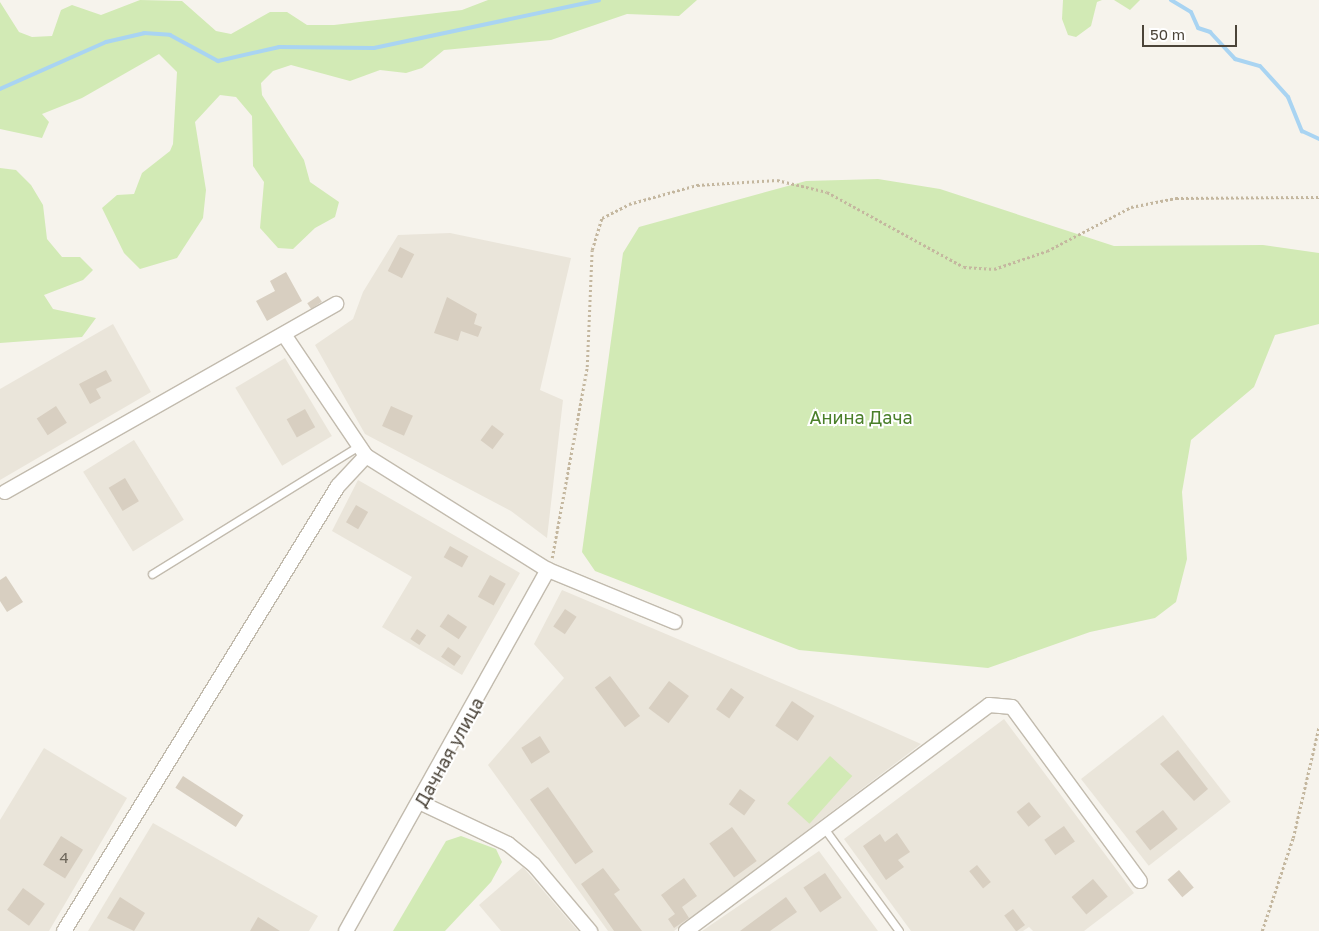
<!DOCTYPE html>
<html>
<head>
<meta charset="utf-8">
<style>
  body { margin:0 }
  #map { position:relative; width:1319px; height:931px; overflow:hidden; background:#f6f3ec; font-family:"Golos Text",sans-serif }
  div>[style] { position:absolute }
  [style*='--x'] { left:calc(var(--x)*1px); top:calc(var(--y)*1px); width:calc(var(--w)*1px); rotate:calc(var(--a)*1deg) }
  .residential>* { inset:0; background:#eae5da; transform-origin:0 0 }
  .green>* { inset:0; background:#d2eab5; transform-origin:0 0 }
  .stream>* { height:4px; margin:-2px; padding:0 2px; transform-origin:2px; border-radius:2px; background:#a9d4f2 }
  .building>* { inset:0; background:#d8cfc1; transform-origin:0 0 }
  .path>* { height:2.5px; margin-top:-1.25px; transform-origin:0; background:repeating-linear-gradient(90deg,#c4b79f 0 2.5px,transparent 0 5px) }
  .roads { filter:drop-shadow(1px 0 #c2bbae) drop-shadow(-1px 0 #c2bbae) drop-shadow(0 1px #c2bbae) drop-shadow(0 -1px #c2bbae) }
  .lane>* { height:7px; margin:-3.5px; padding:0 3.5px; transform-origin:3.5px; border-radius:3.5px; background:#fff }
  .street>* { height:14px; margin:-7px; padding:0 7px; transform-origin:7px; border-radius:7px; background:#fff }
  span { translate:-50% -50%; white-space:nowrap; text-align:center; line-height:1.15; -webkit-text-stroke:4px #fff; paint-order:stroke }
  .number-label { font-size:15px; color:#6e675b }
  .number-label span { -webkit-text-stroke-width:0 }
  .park-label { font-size:18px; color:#4a7f2a }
  .street-label { font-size:18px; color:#4b4439 }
  .scale { position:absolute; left:1142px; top:25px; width:95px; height:22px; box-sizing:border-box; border:2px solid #4b4439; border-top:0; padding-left:6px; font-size:15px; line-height:18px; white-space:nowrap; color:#4b4439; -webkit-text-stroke:4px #fff; paint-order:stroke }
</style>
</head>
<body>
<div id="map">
  <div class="residential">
    <div style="clip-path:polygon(450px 233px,571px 258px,540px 390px,563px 400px,547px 538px,511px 511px,365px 434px,315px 345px,353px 319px,363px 292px,398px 235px)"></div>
    <div style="clip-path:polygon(113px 324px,151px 392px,0 480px,0 389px)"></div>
    <div style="left:285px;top:358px;width:91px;height:58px;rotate:59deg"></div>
    <div style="left:134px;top:440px;width:94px;height:60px;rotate:58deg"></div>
    <div style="clip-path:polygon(358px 480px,520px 573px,462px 675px,382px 627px,412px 577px,332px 531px)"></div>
    <div style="clip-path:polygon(562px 590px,831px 704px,921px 744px,674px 931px,608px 931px,488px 765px,564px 678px,534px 644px)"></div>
    <div style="left:1163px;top:715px;width:110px;height:104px;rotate:52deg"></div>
    <div style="clip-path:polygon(1004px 719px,1134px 893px,1084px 931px,1033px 931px,1029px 927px,1023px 931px,911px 931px,844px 839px)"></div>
    <div style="clip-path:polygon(44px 748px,127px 798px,49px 931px,0 931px,0 820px)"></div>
    <div style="clip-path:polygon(153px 823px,318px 916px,309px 931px,88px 931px)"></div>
    <div style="clip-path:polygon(819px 851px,878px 931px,702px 931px)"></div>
    <div style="clip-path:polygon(523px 867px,578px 931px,501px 931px,479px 905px)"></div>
  </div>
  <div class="green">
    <div style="clip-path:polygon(140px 0,182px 1px,216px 31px,231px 34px,270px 12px,287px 12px,307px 25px,334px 25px,462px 10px,488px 0,697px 0,679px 16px,627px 14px,551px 40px,444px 50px,422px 68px,406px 73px,380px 70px,350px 81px,291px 65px,273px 71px,261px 83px,262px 95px,304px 160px,310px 182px,339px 202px,335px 217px,315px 228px,293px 249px,278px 248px,260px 228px,264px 182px,253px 166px,252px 116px,236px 97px,220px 95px,195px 122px,206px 190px,203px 218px,177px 258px,140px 269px,124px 253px,102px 208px,117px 195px,134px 194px,142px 173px,170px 151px,173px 144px,177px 72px,159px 54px,82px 98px,42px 114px,49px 122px,42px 138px,0 129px,0 2px,19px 32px,32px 37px,52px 36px,61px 10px,72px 5px,101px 15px)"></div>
    <div style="clip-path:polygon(1063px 0,1102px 0,1097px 2px,1091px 26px,1076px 37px,1068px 35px,1062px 19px)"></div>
    <div style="clip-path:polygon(1114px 0,1140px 0,1130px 10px)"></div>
    <div style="clip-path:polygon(0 168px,16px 170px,31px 185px,43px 205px,47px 239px,62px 257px,80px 257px,93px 270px,83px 280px,44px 295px,53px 309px,96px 318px,82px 337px,0 343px)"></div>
    <div style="clip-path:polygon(878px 179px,940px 189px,1114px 246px,1263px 245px,1319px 253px,1319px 324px,1275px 335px,1254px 387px,1191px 440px,1182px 492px,1187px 559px,1176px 602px,1155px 618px,1090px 632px,988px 668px,799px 650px,595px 571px,582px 552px,623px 253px,639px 227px,806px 181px)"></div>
    <div style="left:830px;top:756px;width:30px;height:64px;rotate:42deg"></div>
    <div style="clip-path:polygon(461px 836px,496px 849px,502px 862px,491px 882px,445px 931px,393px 931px,446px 841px)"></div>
  </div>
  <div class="stream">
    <div style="--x:1171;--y:0;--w:23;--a:31"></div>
    <div style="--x:1191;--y:12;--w:17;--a:66"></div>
    <div style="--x:1198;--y:28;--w:13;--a:18"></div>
    <div style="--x:1210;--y:32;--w:37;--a:47"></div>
    <div style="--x:1235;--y:59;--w:26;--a:16"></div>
    <div style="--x:1260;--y:66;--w:42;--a:47.9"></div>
    <div style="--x:1288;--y:97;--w:37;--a:68"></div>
    <div style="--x:1302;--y:131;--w:19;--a:25"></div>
    <div style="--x:0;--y:89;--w:116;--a:-23.9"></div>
    <div style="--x:106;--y:42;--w:39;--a:-13"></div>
    <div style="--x:144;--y:33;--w:26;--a:4"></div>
    <div style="--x:170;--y:35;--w:55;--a:28.4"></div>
    <div style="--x:218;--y:61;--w:63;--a:-12.9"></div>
    <div style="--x:279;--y:47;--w:95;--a:0.6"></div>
    <div style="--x:374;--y:48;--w:230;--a:-12"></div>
  </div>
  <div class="building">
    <div style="left:400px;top:247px;width:16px;height:27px;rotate:27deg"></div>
    <div style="clip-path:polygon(286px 272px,302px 301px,267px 321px,256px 301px,275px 291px,270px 281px)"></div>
    <div style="left:318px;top:296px;width:7px;height:13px;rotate:56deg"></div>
    <div style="clip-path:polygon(447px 297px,477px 314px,474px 324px,482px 327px,478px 337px,461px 331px,458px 341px,434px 333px)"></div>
    <div style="clip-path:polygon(106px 370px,112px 381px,96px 389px,101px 398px,90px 404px,79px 384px)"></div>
    <div style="left:56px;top:406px;width:20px;height:23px;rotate:57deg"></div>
    <div style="left:391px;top:406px;width:24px;height:22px;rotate:24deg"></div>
    <div style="left:305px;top:409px;width:21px;height:21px;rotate:61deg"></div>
    <div style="left:492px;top:425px;width:15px;height:19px;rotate:37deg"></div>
    <div style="left:125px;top:478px;width:27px;height:19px;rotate:59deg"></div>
    <div style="left:356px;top:505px;width:14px;height:20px;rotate:30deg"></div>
    <div style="left:450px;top:546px;width:21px;height:13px;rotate:29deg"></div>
    <div style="left:490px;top:575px;width:18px;height:25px;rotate:29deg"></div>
    <div style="clip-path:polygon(6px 576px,23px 602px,7px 612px,0 601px,0 580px)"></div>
    <div style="left:565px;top:609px;width:14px;height:21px;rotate:34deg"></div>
    <div style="left:448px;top:614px;width:23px;height:15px;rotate:34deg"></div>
    <div style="left:417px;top:629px;width:11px;height:12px;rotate:34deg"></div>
    <div style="left:448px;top:647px;width:16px;height:12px;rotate:35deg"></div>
    <div style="left:610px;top:676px;width:50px;height:19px;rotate:53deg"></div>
    <div style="left:669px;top:681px;width:25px;height:34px;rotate:37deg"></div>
    <div style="left:731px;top:688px;width:16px;height:26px;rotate:35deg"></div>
    <div style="left:792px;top:701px;width:27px;height:30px;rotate:34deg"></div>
    <div style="left:540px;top:736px;width:19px;height:22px;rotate:58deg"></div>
    <div style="clip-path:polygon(1178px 750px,1208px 789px,1194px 801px,1160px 764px)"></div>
    <div style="left:183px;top:776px;width:72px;height:14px;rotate:33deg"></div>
    <div style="left:548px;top:787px;width:79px;height:22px;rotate:55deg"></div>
    <div style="left:740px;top:789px;width:19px;height:19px;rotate:36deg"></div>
    <div style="left:1029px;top:802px;width:19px;height:16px;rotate:51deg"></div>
    <div style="left:1163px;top:810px;width:24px;height:35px;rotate:52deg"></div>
    <div style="left:1064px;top:826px;width:19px;height:24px;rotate:55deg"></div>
    <div style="left:732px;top:827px;width:42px;height:28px;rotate:54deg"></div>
    <div style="clip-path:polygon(897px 833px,910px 852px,898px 860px,904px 867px,886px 880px,863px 846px,880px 834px,885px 842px)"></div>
    <div style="left:61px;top:836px;width:26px;height:34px;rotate:32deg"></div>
    <div style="left:977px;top:865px;width:22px;height:10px;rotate:51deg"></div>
    <div style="clip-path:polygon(603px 868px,620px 890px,614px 894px,642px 931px,614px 931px,581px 884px)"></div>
    <div style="left:1179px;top:870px;width:23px;height:15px;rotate:50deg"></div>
    <div style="left:825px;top:873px;width:30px;height:26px;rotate:56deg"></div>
    <div style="clip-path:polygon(684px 878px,697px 896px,682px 907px,689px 918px,674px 928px,668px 919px,675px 914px,661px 895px)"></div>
    <div style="left:1093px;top:879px;width:23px;height:28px;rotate:50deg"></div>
    <div style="left:23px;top:888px;width:27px;height:27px;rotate:36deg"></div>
    <div style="clip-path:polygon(120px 897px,145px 913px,134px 931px,107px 918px)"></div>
    <div style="clip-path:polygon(786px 897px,797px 912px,770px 931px,740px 931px)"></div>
    <div style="left:1013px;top:909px;width:20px;height:11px;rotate:53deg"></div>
    <div style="clip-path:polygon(258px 917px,280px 931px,250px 931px)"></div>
  </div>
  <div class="path">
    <div style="--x:552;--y:558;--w:194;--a:-79.6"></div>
    <div style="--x:587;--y:367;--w:117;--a:-87.6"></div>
    <div style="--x:592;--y:250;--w:34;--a:-73"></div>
    <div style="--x:602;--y:218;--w:30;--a:-27"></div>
    <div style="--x:629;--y:204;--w:71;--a:-15.6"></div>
    <div style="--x:697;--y:185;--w:80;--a:-3.6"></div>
    <div style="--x:777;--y:180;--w:51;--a:13.5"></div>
    <div style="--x:827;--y:192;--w:156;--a:28.7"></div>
    <div style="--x:964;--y:267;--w:30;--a:4"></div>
    <div style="--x:994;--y:269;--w:56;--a:-18.8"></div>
    <div style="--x:1047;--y:251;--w:95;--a:-27.6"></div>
    <div style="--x:1131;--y:207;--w:46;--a:-11.3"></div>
    <div style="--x:1176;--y:198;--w:143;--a:-0.4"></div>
    <div style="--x:1262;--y:931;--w:98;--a:-71.6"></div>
    <div style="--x:1293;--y:838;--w:115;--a:-76.9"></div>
  </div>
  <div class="roads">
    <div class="lane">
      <div style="--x:152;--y:574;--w:241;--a:-31.8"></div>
      <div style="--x:824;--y:828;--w:127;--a:53.9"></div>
    </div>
    <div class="street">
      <div style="--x:285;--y:336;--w:145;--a:56"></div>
      <div style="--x:366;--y:456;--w:215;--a:32.1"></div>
      <div style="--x:548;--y:570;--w:137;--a:22.3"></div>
      <div style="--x:5;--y:492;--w:381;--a:-29.6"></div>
      <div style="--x:421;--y:803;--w:96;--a:25.2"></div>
      <div style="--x:508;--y:844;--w:33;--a:39"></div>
      <div style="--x:534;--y:865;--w:87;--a:49.7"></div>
      <div style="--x:64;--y:931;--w:523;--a:-58.38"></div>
      <div style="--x:338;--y:486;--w:41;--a:-47"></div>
      <div style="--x:346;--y:931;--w:414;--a:-60.8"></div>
      <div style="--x:686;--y:931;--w:378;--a:-36.7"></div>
      <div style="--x:989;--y:705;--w:23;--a:5"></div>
      <div style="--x:1012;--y:707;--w:216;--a:53.7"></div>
    </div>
  </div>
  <div class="number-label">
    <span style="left:64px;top:858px">4</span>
  </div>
  <div class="park-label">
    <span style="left:861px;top:417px">Анина Дача</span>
  </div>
  <div class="street-label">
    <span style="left:449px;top:752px;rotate:-61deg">Дачная улица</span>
  </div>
  <div class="scale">50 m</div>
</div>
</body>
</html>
